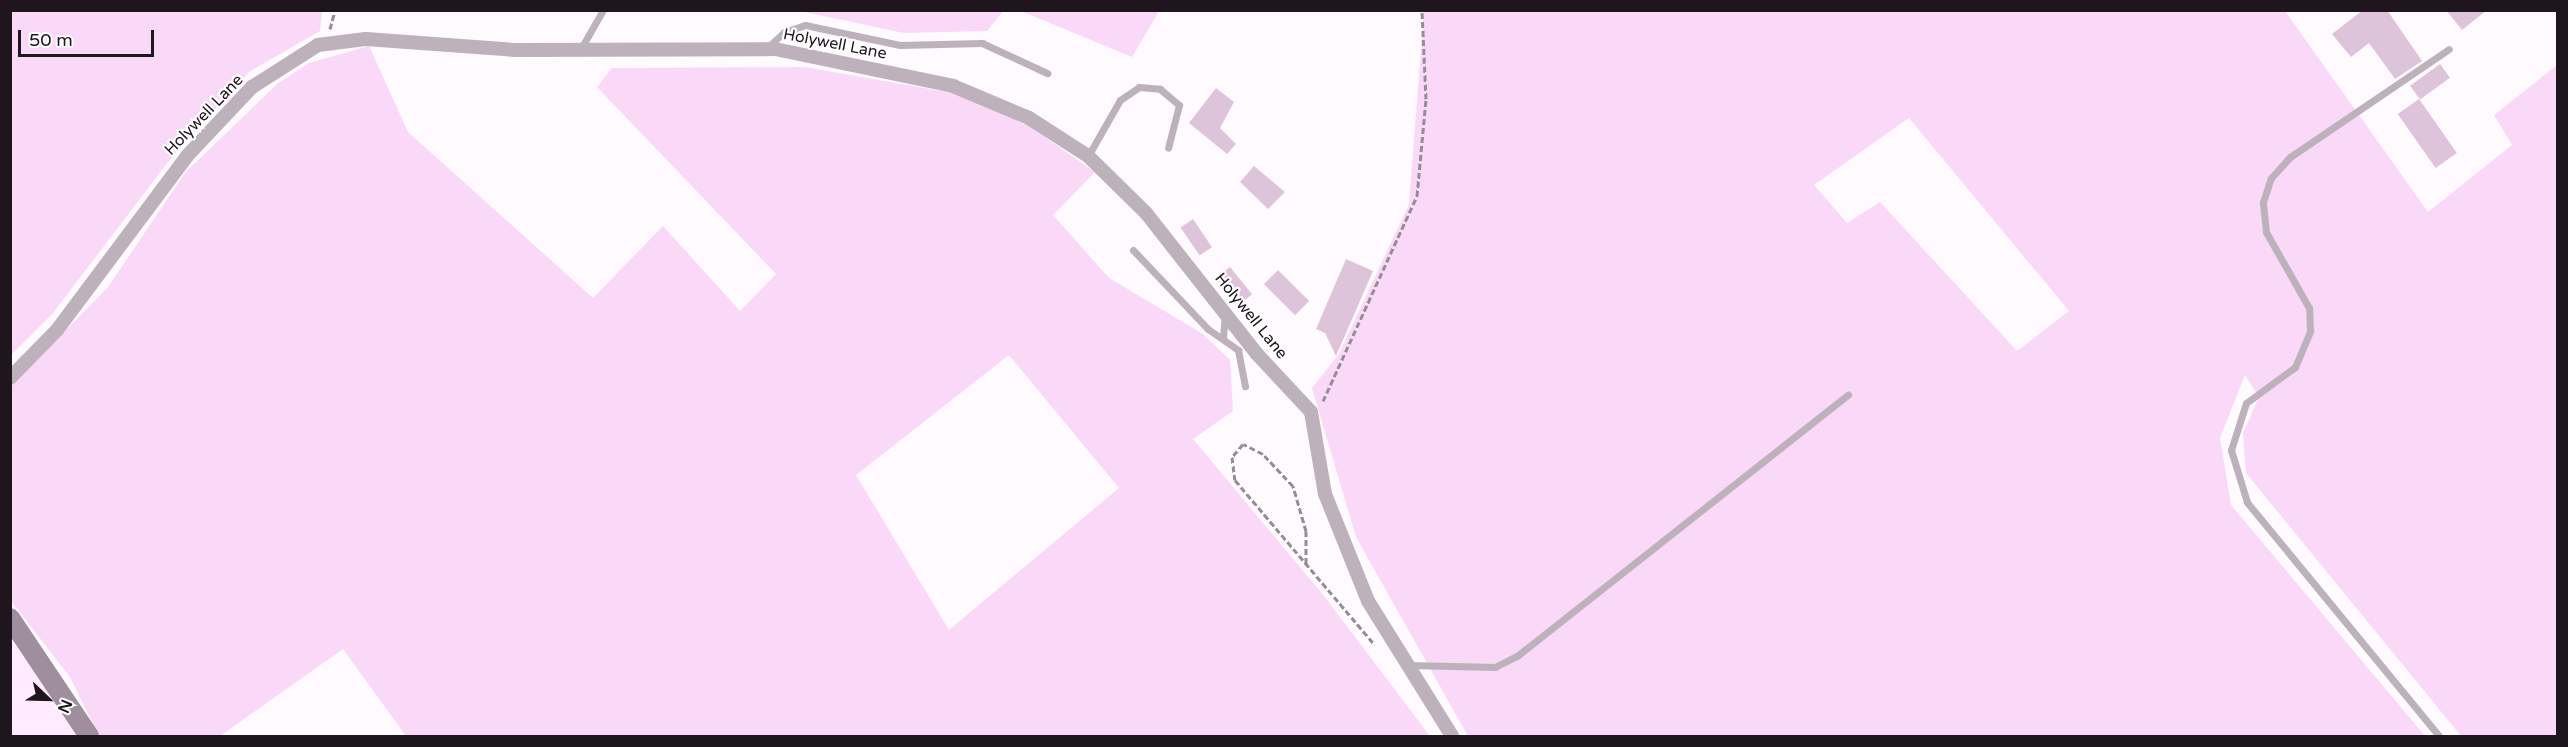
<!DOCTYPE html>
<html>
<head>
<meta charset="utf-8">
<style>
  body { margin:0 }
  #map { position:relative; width:2568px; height:747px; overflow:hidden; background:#fffafe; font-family:"Varela Round",sans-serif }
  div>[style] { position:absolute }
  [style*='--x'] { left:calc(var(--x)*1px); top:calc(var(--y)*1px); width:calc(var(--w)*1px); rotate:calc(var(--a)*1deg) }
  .built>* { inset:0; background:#ffebfd }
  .green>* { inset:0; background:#fad8f7 }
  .building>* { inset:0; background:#dec4db; transform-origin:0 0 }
  .path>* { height:3px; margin-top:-1.5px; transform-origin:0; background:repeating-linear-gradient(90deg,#948d93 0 6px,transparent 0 9px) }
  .lane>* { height:7px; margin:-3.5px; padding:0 3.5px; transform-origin:3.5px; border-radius:3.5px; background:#bdb2bc }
  .street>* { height:14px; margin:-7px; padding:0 7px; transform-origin:7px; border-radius:7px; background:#bdb2bc }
  .secondary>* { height:20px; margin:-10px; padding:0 10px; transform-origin:10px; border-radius:10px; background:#9f8e9e }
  span { translate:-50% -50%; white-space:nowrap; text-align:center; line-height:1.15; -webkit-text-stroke:4.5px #fff; paint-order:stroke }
  .street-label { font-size:16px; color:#1e151d }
  .frame { position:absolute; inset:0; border:12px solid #1e151d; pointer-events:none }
  .north { position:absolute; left:18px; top:669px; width:60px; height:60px; -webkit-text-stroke:4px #fff; paint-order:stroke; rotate:113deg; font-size:16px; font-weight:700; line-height:24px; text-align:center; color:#1e151d }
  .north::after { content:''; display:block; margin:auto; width:21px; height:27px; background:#1e151d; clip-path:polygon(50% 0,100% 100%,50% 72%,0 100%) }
  .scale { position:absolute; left:18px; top:30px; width:136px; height:27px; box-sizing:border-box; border:3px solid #1e151d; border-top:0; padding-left:8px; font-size:18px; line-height:21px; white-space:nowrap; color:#1e151d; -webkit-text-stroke:4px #fff; paint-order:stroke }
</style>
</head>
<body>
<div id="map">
  <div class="built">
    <div style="clip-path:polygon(10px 640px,57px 700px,76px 736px,11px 736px)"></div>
  </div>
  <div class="green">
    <div style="clip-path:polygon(11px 10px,322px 11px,320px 31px,249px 72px,168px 162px,53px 313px,11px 355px)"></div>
    <div style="clip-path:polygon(800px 11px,1003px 11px,987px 31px,904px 33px)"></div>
    <div style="clip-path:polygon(1021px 11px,1159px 11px,1132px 57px)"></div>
    <div style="clip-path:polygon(evenodd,1424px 11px,2285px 11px,2428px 212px,2512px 145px,2494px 115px,2557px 65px,2557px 736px,2461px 736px,2246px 473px,2243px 433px,2259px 397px,2245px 375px,2220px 438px,2231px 505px,2425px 736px,1468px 736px,1356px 537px,1312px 388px,1339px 354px,1409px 204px,1424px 11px,1909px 118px,2069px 311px,2017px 351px,1880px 202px,1847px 223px,1814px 185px,1909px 118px)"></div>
    <div style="clip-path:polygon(evenodd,369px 46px,408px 132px,593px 298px,663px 226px,740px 311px,776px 274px,597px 87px,612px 68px,805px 67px,958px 94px,1029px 126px,1095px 172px,1053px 215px,1109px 278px,1203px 334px,1230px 360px,1233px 411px,1193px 439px,1324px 596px,1430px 736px,406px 736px,343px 649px,220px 736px,99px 736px,70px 677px,11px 601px,11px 386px,108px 287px,185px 173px,277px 84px,309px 63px,369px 46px,1009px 355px,1119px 488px,949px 630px,856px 475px,1009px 355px)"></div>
  </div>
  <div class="building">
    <div style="clip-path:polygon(2363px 10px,2387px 10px,2422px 61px,2395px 79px,2369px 43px,2351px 57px,2332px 34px)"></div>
    <div style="clip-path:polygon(2446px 10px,2487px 10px,2462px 30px)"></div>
    <div style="left:2440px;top:64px;width:17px;height:37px;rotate:54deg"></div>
    <div style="clip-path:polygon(1216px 88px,1234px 102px,1220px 128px,1236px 144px,1227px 154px,1189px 123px)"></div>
    <div style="left:2419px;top:99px;width:66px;height:26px;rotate:55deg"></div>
    <div style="clip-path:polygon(1254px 166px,1285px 192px,1268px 209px,1240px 182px)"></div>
    <div style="left:1193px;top:219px;width:34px;height:15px;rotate:56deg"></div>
    <div style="clip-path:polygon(1346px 259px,1373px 271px,1336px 356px,1325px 333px,1316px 329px)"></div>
    <div style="left:1230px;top:267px;width:35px;height:18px;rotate:51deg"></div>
    <div style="left:1278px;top:270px;width:44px;height:20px;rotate:45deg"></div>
  </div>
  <div class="path">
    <div style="--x:330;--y:29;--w:20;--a:-75"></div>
    <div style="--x:1323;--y:401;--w:226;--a:-65.4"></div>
    <div style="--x:1417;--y:196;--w:97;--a:-84.7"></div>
    <div style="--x:1426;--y:99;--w:89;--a:-92.6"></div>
    <div style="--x:1306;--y:564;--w:33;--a:-90"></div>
    <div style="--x:1306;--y:531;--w:47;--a:-106.1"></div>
    <div style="--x:1293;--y:486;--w:44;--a:-133.2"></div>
    <div style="--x:1263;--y:454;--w:22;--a:-153"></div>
    <div style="--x:1243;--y:444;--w:17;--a:130"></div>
    <div style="--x:1232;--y:457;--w:23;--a:83"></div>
    <div style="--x:1235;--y:480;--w:216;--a:49.7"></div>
  </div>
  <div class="lane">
    <div style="--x:768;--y:47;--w:22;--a:-43"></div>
    <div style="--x:784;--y:32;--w:22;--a:-18"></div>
    <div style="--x:805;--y:25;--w:97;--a:11.9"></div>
    <div style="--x:900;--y:45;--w:82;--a:-1.4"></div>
    <div style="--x:982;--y:43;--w:72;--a:24.8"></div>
    <div style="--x:580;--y:50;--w:46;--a:-60.1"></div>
    <div style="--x:1088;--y:156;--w:64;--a:-60.3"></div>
    <div style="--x:1120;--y:100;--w:23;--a:-34"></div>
    <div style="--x:1139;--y:87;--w:21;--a:5"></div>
    <div style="--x:1160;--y:89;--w:25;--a:40"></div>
    <div style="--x:1179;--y:105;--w:44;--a:104.3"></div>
    <div style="--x:1133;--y:250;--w:109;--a:46.5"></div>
    <div style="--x:1208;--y:329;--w:37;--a:35"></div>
    <div style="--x:1238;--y:350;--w:37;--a:79"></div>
    <div style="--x:1223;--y:337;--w:21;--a:-85"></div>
    <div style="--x:1408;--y:665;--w:87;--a:1.3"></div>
    <div style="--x:1495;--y:667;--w:25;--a:-27"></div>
    <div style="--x:1517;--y:656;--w:422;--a:-38.3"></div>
    <div style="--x:2439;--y:736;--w:303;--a:-129.4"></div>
    <div style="--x:2247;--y:502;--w:54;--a:-107.1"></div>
    <div style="--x:2231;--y:450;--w:49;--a:-72.3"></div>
    <div style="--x:2246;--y:403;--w:61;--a:-36.3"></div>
    <div style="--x:2295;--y:367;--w:39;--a:-67"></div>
    <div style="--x:2310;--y:331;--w:23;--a:-92"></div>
    <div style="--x:2309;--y:308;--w:87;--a:-119.5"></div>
    <div style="--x:2266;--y:232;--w:30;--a:-96"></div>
    <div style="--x:2263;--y:202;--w:25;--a:-72"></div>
    <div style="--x:2271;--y:178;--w:28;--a:-48"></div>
    <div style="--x:2290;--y:157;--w:192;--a:-34.2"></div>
  </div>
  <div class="street">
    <div style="--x:10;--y:378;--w:67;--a:-45.6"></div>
    <div style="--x:57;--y:330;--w:217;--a:-53.2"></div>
    <div style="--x:187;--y:156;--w:95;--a:-46.7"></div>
    <div style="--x:252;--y:87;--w:78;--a:-32.5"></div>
    <div style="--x:318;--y:45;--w:48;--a:-7.1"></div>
    <div style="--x:366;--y:39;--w:149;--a:4.2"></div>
    <div style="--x:515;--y:50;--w:260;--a:-0.2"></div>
    <div style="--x:775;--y:49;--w:182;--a:11.7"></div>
    <div style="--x:953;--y:86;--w:82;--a:22.8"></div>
    <div style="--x:1029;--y:118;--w:70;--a:32.8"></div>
    <div style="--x:1088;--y:156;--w:81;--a:44.5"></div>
    <div style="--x:1146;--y:213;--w:179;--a:51.8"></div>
    <div style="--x:1257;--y:354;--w:79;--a:47"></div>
    <div style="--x:1311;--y:412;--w:83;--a:80.3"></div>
    <div style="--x:1325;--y:494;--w:115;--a:68.1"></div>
    <div style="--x:1368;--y:601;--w:159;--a:58.1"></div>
  </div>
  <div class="secondary">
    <div style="--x:10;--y:618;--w:142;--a:56.2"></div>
  </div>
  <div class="street-label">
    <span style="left:835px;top:44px;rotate:11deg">Holywell Lane</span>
    <span style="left:204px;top:115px;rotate:-46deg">Holywell Lane</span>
    <span style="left:1251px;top:316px;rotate:51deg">Holywell Lane</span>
  </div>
  <div class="frame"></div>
  <div class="north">N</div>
  <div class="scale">50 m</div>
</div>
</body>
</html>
